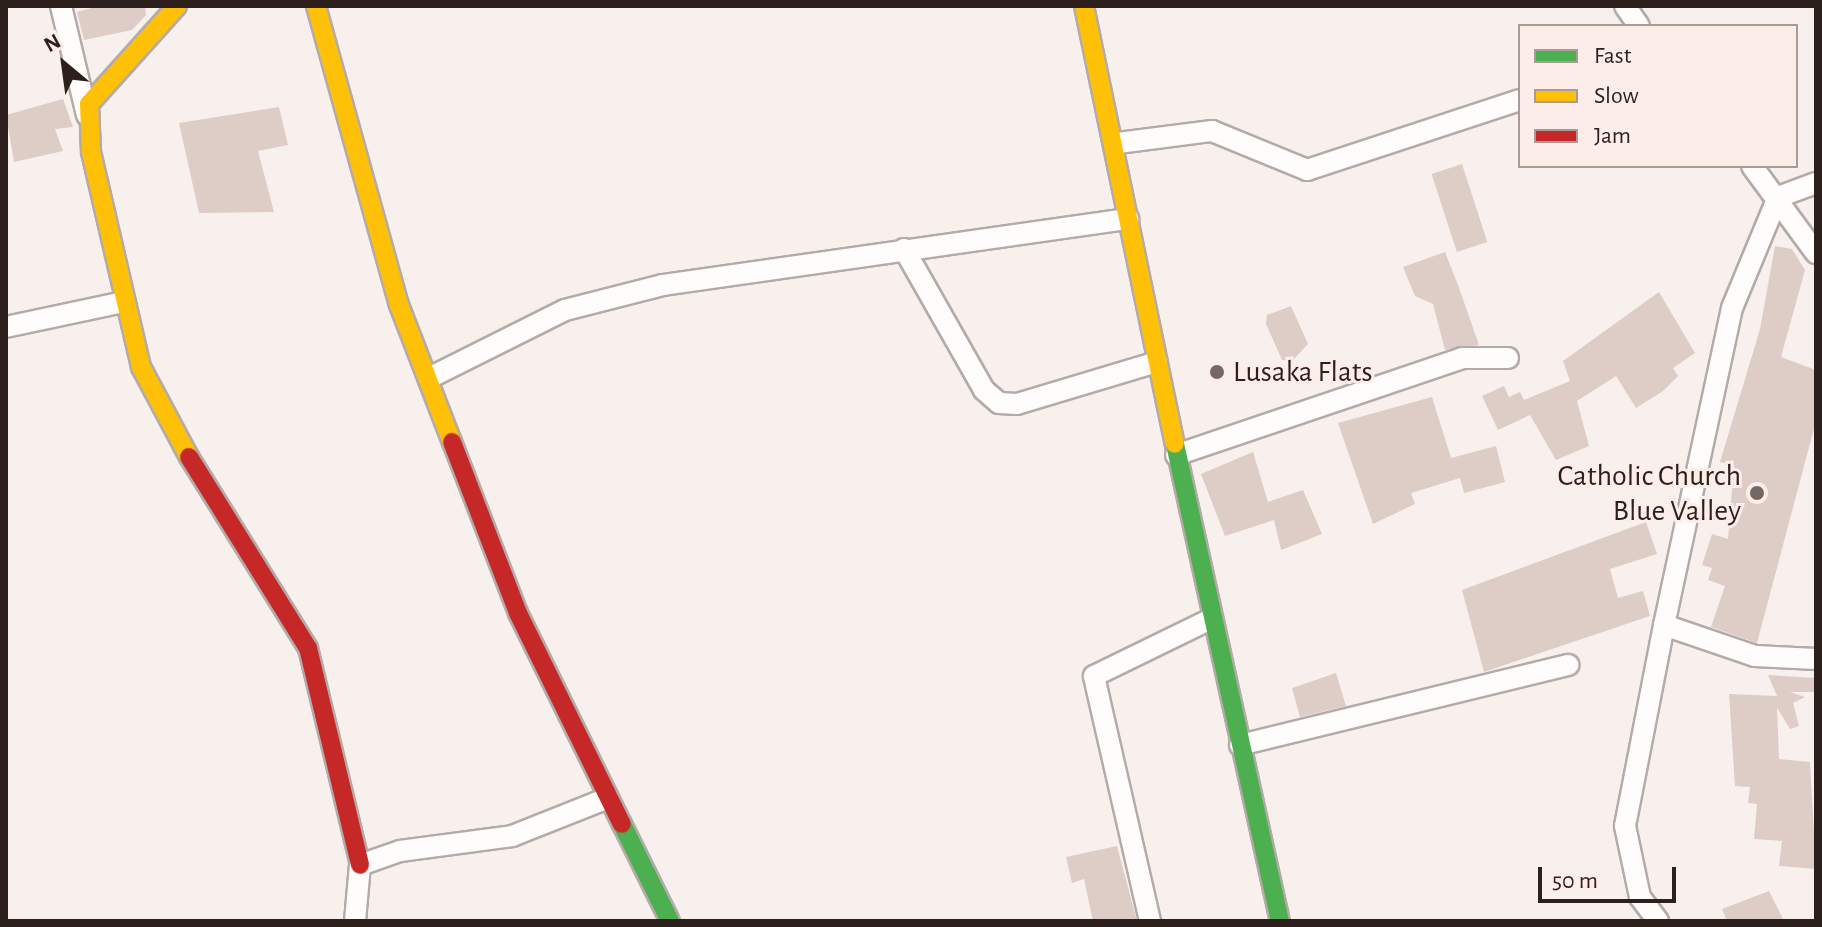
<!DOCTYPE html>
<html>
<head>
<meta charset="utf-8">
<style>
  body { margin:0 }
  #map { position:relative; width:1822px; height:927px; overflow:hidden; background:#f8f0ed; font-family:"Alegreya Sans",sans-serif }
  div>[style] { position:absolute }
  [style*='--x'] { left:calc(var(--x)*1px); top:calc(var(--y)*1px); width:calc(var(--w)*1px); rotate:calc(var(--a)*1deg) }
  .building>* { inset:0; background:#deccc7; transform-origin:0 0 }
  .roads { filter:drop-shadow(2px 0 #b4aba8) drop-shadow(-2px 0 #b4aba8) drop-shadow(0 2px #b4aba8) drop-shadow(0 -2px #b4aba8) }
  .street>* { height:20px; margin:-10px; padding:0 10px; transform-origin:10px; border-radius:10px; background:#fefdfc }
  .fast>* { height:18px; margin:-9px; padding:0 9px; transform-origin:9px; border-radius:9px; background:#4caf50 }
  .slow>* { height:18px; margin:-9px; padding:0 9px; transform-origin:9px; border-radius:9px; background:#ffc107 }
  .jam>* { height:18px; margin:-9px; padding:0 9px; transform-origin:9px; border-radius:9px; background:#c62828 }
  .dots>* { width:22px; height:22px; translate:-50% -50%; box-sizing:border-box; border:4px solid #fcede9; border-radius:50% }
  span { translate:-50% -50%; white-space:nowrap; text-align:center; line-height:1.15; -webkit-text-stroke:6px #fcede9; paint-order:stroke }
  .poi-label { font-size:30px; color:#2c1f1c }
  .left { translate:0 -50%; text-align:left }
  .right { translate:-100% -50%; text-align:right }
  .frame { position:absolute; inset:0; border:8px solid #2c1f1c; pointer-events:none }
  .legend { position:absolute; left:1518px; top:24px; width:280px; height:144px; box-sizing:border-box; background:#fcede9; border:2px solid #a99b97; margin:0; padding:10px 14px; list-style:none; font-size:24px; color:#2c1f1c }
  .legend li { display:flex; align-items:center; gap:16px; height:40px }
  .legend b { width:40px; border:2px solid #a99b97 }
  .north { position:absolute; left:24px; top:24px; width:80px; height:80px; -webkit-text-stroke:6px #fcede9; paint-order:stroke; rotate:331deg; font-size:22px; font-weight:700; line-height:32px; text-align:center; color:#2c1f1c }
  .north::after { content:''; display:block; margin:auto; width:28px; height:36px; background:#2c1f1c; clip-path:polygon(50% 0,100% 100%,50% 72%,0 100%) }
  .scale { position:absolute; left:1538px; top:867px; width:138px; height:36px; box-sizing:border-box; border:4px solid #2c1f1c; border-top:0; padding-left:10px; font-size:24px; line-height:28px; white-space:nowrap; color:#2c1f1c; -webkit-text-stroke:6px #fcede9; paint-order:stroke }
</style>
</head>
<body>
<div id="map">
  <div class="building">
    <div style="clip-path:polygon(99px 6px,145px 6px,146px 15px,132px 30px,84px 40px,77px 12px)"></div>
    <div style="clip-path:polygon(63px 99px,73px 127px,55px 129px,63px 151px,14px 162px,6px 115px)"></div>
    <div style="clip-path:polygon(279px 107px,288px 145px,258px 151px,274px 212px,199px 213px,179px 123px)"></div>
    <div style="left:1462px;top:164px;width:82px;height:32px;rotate:72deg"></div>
    <div style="clip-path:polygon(1775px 246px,1792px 249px,1805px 270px,1781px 357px,1816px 370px,1816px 421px,1757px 643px,1711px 627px,1725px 586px,1708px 580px,1712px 568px,1702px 565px,1712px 534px,1728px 539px,1734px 465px,1720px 462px,1760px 329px)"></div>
    <div style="clip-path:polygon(1445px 252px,1458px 285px,1479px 345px,1445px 350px,1433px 304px,1415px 296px,1403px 267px)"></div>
    <div style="clip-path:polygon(1659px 292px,1695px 353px,1673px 368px,1678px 376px,1663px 391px,1636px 408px,1616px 376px,1577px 401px,1589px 446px,1556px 460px,1530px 415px,1498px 430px,1482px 396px,1504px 386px,1509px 397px,1520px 392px,1524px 400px,1570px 381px,1563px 361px)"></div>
    <div style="clip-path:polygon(1291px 306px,1308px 344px,1293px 360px,1282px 360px,1266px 324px,1267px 315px)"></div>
    <div style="clip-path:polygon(1432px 397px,1451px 458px,1496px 446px,1505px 482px,1464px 493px,1460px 478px,1411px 493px,1415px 504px,1373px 524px,1338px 423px)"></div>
    <div style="clip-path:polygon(1253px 452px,1268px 502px,1303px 490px,1322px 534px,1281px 550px,1274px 520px,1225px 536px,1201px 474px)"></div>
    <div style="clip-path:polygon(1646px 522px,1657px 554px,1610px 569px,1618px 598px,1643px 591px,1650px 616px,1484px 672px,1462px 590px)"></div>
    <div style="clip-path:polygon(1336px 673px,1346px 706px,1300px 717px,1292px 688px)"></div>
    <div style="clip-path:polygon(1768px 675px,1816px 678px,1816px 692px,1790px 692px,1805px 697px,1793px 703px,1799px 726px,1790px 729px,1777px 708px,1779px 759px,1810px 762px,1816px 869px,1779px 866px,1782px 841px,1754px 839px,1757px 804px,1748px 803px,1750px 787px,1735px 786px,1729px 694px,1777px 696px)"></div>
    <div style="clip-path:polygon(1117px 846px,1137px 921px,1093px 921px,1084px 879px,1072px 883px,1066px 857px)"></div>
    <div style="clip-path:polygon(1769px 891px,1784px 921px,1727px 921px,1722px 909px)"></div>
  </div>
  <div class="roads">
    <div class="street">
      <div style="--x:61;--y:6;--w:112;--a:76.6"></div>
      <div style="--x:1625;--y:6;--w:24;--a:55"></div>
      <div style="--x:1118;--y:143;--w:95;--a:-7.3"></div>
      <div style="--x:1212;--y:131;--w:103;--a:22.3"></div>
      <div style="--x:1307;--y:170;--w:224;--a:-18.2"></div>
      <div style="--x:1752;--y:166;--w:108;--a:53.7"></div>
      <div style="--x:1816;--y:183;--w:40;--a:159.8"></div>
      <div style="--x:1778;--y:197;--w:120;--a:112.5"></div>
      <div style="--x:1732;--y:308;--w:324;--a:102.1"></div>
      <div style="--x:1664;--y:625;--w:96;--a:18.8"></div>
      <div style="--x:1755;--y:656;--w:61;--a:2.8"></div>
      <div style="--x:904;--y:249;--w:162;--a:60.4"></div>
      <div style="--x:984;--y:390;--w:20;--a:41"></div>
      <div style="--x:999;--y:403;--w:18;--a:3"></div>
      <div style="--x:1017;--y:404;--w:146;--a:-16.7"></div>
      <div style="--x:6;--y:327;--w:121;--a:-12"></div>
      <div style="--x:429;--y:378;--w:152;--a:-26.6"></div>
      <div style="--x:565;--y:310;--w:101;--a:-14.3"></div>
      <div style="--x:663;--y:285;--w:470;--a:-8.1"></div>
      <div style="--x:1176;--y:455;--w:302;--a:-18.7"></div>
      <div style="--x:1462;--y:358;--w:46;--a:0"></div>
      <div style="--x:1240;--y:745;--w:338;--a:-13.7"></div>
      <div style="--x:355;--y:921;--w:56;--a:-84.9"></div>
      <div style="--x:360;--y:865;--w:42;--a:-19.3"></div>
      <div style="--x:400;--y:851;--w:113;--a:-7.6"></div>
      <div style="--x:512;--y:836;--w:103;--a:-21.6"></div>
      <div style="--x:1150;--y:921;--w:251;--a:-102.9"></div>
      <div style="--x:1094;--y:676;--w:130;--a:-26"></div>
      <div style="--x:1658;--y:921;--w:30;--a:-127"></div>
      <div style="--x:1640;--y:897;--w:73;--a:-101.9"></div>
      <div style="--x:1625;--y:826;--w:205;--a:-79"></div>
    </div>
    <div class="fast">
      <div style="--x:1175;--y:444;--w:488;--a:77.6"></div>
      <div style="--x:622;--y:824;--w:108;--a:63.7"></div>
    </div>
    <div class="slow">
      <div style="--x:177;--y:6;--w:132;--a:131.9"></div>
      <div style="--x:89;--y:104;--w:48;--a:87.6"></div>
      <div style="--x:91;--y:152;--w:221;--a:76.9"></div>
      <div style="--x:141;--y:367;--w:102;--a:61.9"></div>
      <div style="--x:316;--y:6;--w:310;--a:74.5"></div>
      <div style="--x:399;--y:305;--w:147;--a:68.9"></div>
      <div style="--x:1084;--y:6;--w:447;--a:78.3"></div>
    </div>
    <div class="jam">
      <div style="--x:452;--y:442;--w:183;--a:68.9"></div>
      <div style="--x:518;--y:613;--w:235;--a:63.8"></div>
      <div style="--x:189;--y:457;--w:225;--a:58.1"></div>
      <div style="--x:308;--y:648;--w:223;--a:76.5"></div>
    </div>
  </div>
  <div class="dots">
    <div style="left:1217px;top:372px;background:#736865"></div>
    <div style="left:1757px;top:493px;background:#736865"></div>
  </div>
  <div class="poi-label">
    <span class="left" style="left:1233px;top:372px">Lusaka Flats</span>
    <span class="right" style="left:1741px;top:493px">Catholic Church<br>Blue Valley</span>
  </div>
  <div class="frame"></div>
  <ul class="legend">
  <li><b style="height:10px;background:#4caf50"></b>Fast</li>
  <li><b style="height:10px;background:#ffc107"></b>Slow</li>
  <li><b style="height:10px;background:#c62828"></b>Jam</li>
  </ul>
  <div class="north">N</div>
  <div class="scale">50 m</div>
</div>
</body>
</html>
